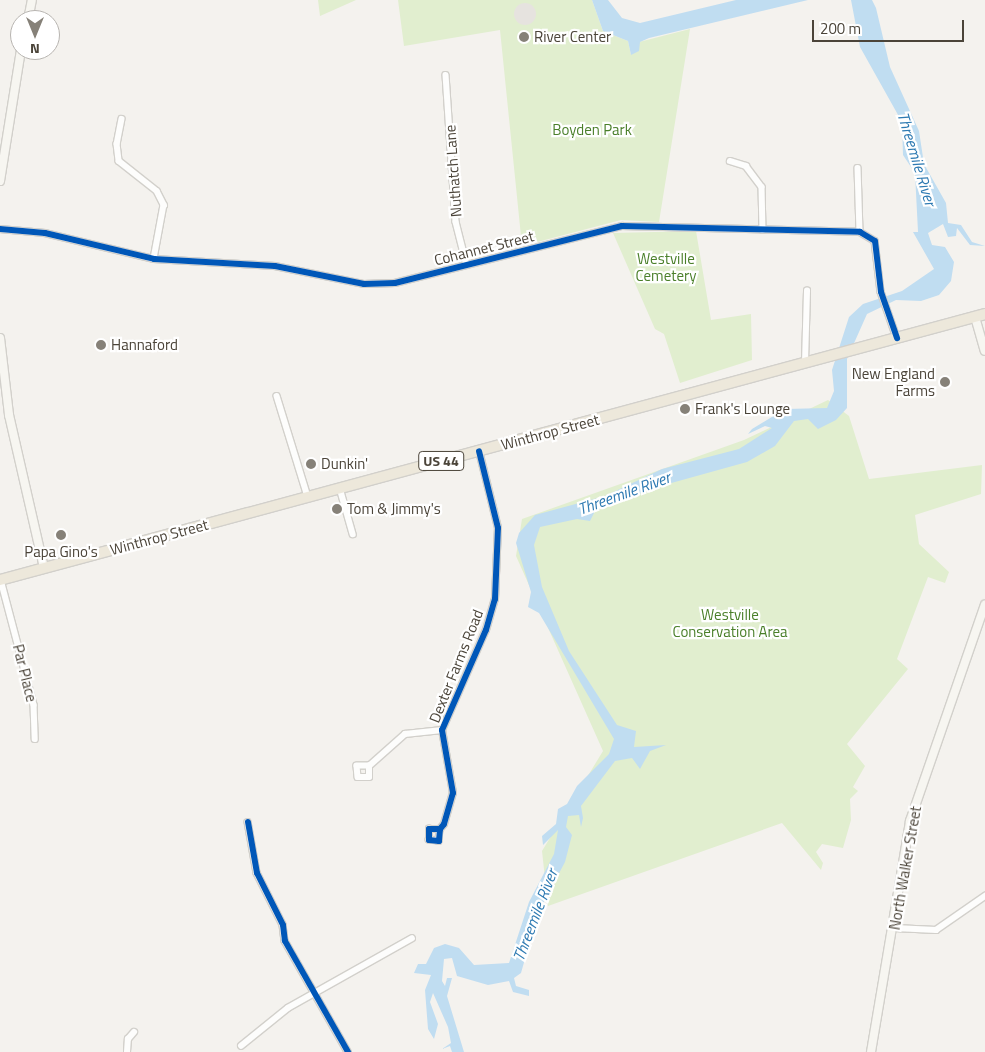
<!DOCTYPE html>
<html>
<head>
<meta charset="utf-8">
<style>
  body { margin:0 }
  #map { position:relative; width:985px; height:1052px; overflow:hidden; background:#f4f2ee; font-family:"Titillium Web",sans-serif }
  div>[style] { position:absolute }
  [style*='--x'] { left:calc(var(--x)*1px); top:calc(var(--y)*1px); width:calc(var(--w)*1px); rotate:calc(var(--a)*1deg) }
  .green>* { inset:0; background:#e1eecf }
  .parking>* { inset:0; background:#e6e3df }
  .round { border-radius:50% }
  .water>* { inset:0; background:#c0ddf1 }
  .roads { filter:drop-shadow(1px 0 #d2d0cb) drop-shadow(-1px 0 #d2d0cb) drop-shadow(0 1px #d2d0cb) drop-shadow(0 -1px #d2d0cb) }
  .street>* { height:5.5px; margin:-2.75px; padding:0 2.75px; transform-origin:2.75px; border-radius:2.75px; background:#fdfdfc }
  .secondary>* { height:8px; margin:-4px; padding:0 4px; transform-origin:4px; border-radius:4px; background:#f7f6f1 }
  .highway>* { height:10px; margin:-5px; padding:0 5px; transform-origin:5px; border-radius:5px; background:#ede8db }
  .cycleway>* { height:6px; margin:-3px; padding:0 3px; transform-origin:3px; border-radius:3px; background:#0057b8 }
  .dots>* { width:14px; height:14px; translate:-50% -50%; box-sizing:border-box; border:2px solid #fff; border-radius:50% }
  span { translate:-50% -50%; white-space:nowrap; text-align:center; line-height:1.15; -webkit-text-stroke:4.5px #fff; paint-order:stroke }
  .shield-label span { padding:1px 4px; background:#fff; border:1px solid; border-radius:4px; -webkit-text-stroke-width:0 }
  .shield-label { font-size:14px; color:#4b4439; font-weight:700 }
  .poi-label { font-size:15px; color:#4b4439 }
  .left { translate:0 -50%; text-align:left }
  .right { translate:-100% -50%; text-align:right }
  .park-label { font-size:15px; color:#4a7f2a }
  .street-label { font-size:15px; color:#4b4439 }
  .water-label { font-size:16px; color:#2e7ab2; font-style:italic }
  .north { position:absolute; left:10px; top:10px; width:50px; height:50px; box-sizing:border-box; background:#fff; border:1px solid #b7b4b0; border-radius:50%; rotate:180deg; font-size:14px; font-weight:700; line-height:20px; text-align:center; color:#4b4439 }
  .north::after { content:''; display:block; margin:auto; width:18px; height:22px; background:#868178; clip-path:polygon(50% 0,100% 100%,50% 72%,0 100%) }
  .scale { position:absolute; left:812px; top:20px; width:152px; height:22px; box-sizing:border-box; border:2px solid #4b4439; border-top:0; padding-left:6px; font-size:15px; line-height:18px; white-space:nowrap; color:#4b4439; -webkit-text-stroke:4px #fff; paint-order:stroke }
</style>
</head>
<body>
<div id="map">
  <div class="green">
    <div style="clip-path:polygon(318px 0,356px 0,320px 16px)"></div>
    <div style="clip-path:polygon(398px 0,592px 0,603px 31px,628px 41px,631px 55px,639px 42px,690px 29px,659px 222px,621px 220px,522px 246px,500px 30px,404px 46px)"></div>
    <div style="clip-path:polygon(696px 231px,711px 320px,751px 314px,752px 360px,680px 383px,664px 334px,655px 329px,613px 233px)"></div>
    <div style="clip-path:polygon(828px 400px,849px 416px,869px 479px,982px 465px,981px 494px,915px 515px,919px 544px,949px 572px,945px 583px,928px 577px,897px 659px,908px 669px,847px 744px,865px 766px,853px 787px,858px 791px,850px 799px,851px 820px,843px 848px,822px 844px,816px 852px,823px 863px,821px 870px,782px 823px,548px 906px,542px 851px,603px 751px,516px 556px,522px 519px,744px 440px)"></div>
  </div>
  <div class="parking">
    <div class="round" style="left:514px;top:3px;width:22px;height:22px"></div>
  </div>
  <div class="water">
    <div style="clip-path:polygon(592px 0,608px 0,622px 18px,640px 23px,736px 0,808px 0,649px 38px,640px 42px,639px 51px,631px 55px,628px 41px,603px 31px)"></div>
    <div style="clip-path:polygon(851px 0,872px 0,876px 8px,890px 67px,919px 131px,924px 164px,946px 203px,948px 223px,961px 225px,972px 242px,985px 246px,970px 245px,957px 228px,956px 236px,948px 237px,943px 224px,928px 233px,932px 245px,945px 247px,954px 262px,951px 281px,939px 295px,921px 301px,896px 300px,867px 314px,847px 359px,847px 408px,836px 420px,818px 429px,808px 419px,794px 421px,775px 446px,747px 462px,657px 487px,595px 511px,590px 521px,577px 519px,540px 527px,534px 545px,542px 587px,569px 651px,617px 725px,636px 731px,634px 747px,666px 745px,650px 751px,640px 769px,632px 758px,615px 761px,581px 806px,583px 818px,581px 827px,579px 815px,568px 816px,566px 827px,572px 835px,565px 862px,538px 913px,521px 973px,514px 978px,516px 986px,529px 990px,529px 996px,513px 992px,509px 981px,488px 985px,457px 976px,452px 958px,444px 959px,442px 981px,445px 986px,447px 978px,452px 978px,447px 996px,464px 1052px,452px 1052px,450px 1046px,442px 1049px,451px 1043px,448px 1027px,433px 993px,430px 1002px,438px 1024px,434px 1039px,428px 1029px,425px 990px,431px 975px,414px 973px,418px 964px,426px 964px,434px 948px,445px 944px,459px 948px,474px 965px,509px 963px,529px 902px,554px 854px,558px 830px,543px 845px,542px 836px,556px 824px,558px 809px,567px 804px,577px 786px,609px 754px,614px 739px,539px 613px,528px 607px,531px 592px,516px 543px,519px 533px,535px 515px,605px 496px,662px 469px,739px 449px,772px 428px,765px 426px,748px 434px,752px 429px,785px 409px,827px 408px,834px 391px,832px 370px,849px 317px,863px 304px,902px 291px,934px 269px,913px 232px,918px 232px,915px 173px,903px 155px,902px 122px,860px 47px)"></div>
  </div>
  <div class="roads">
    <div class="street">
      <div style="--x:446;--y:75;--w:147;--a:86.1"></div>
      <div style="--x:456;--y:222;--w:44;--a:75.7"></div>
      <div style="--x:122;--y:119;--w:25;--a:101"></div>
      <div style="--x:117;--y:144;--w:17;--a:83"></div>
      <div style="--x:119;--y:161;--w:48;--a:38.3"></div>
      <div style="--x:157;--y:191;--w:16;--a:63"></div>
      <div style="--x:164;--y:205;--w:55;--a:100.5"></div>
      <div style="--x:730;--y:161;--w:17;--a:17"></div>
      <div style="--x:746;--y:166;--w:26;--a:53"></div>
      <div style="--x:762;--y:187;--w:43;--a:88.7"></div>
      <div style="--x:858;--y:168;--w:64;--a:88.2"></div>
      <div style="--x:0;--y:229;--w:45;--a:5.1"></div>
      <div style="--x:45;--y:233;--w:112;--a:13.4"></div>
      <div style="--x:154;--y:259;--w:121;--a:3.3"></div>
      <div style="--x:275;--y:266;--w:91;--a:11.4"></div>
      <div style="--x:364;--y:284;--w:31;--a:-2"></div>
      <div style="--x:395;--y:283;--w:234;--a:-14.1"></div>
      <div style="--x:622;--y:226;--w:238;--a:1.4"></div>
      <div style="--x:860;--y:232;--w:17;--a:31"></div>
      <div style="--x:875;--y:241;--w:51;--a:83.3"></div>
      <div style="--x:881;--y:292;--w:49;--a:70.8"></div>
      <div style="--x:805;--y:363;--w:72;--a:-88.4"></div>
      <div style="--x:277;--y:396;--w:106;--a:72.9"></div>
      <div style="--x:340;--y:488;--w:48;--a:74.2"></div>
      <div style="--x:1;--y:580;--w:129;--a:75.2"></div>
      <div style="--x:34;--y:705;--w:34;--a:88"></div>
      <div style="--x:369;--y:766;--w:12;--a:180"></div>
      <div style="--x:357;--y:766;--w:11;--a:85"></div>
      <div style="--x:358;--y:777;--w:11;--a:0"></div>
      <div style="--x:369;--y:777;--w:11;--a:-90"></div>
      <div style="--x:369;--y:766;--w:48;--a:-41.6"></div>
      <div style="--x:405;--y:734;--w:37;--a:-6"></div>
      <div style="--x:248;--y:822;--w:52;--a:80"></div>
      <div style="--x:257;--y:873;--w:58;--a:63.4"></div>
      <div style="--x:283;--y:925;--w:16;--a:83"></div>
      <div style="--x:285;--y:941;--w:128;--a:60.4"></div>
      <div style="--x:440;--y:829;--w:12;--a:95"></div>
      <div style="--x:439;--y:841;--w:10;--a:-174"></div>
      <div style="--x:429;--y:840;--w:11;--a:-90"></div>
      <div style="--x:429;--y:829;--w:11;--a:0"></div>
      <div style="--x:440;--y:829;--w:6;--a:-51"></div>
      <div style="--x:444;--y:824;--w:32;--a:-74"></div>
      <div style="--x:453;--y:793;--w:64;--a:-99.9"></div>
      <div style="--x:442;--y:730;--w:109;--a:-66.3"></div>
      <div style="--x:486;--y:630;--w:32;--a:-74"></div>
      <div style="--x:495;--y:599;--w:71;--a:-87.6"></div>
      <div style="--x:498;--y:528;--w:79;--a:-103.9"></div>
      <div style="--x:895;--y:928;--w:41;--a:2.8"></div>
      <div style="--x:936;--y:930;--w:60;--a:-34.8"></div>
      <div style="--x:241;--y:1046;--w:60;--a:-39"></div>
      <div style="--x:288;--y:1008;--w:142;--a:-29.4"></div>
      <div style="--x:127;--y:1052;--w:13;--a:-86"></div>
      <div style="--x:128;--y:1039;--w:9;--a:-49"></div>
    </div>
    <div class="secondary">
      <div style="--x:28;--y:20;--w:20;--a:-79"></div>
      <div style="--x:0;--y:181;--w:133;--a:-80.9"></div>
      <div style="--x:975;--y:317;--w:35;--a:74"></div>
      <div style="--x:0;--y:338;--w:78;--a:83.3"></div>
      <div style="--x:9;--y:415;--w:157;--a:77.1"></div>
      <div style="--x:871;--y:1052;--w:234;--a:-80.4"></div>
      <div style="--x:910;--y:821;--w:229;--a:-70.9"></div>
    </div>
    <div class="highway">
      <div style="--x:0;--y:580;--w:1020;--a:-15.11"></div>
    </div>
  </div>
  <div class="cycleway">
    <div style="--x:0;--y:229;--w:45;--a:5.1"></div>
    <div style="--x:45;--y:233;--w:112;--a:13.4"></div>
    <div style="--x:154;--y:259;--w:121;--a:3.3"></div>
    <div style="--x:275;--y:266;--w:91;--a:11.4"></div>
    <div style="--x:364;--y:284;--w:31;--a:-2"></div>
    <div style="--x:395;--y:283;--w:234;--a:-14.1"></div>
    <div style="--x:622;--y:226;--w:238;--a:1.4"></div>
    <div style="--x:860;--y:232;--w:17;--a:31"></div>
    <div style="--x:875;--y:241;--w:51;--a:83.3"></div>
    <div style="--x:881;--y:292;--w:49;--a:70.8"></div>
    <div style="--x:248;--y:822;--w:52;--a:80"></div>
    <div style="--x:257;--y:873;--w:58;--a:63.4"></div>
    <div style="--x:283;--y:925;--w:16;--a:83"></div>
    <div style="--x:285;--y:941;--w:128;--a:60.4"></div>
    <div style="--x:440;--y:829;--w:12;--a:95"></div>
    <div style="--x:439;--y:841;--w:10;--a:-174"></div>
    <div style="--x:429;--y:840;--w:11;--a:-90"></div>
    <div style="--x:429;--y:829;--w:11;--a:0"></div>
    <div style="--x:440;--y:829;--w:6;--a:-51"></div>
    <div style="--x:444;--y:824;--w:32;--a:-74"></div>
    <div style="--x:453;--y:793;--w:64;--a:-99.9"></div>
    <div style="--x:442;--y:730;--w:109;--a:-66.3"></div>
    <div style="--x:486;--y:630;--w:32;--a:-74"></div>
    <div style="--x:495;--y:599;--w:71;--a:-87.6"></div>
    <div style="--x:498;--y:528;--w:79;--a:-103.9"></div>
  </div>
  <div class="dots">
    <div style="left:524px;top:37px;background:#868178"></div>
    <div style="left:101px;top:345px;background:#868178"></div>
    <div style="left:945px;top:382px;background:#868178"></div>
    <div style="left:685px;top:409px;background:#868178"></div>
    <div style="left:311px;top:464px;background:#868178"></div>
    <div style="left:337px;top:509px;background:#868178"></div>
    <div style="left:61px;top:535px;background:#868178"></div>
  </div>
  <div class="shield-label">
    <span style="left:441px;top:461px">US 44</span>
  </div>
  <div class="poi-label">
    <span class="left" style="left:534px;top:37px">River Center</span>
    <span class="left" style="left:111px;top:345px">Hannaford</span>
    <span class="right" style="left:935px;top:382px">New England<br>Farms</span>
    <span class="left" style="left:695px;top:409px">Frank's Lounge</span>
    <span class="left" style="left:321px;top:464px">Dunkin'</span>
    <span class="left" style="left:347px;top:509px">Tom &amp; Jimmy's</span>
    <span style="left:61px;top:552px">Papa Gino's</span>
  </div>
  <div class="park-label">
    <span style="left:592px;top:130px">Boyden Park</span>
    <span style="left:666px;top:267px">Westville<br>Cemetery</span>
    <span style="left:730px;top:623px">Westville<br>Conservation Area</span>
  </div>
  <div class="street-label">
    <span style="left:453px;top:171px;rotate:-94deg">Nuthatch Lane</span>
    <span style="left:484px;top:248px;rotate:-14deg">Cohannet Street</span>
    <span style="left:550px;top:432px;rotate:-15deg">Winthrop Street</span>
    <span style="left:159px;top:537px;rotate:-15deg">Winthrop Street</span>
    <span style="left:456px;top:666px;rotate:-68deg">Dexter Farms Road</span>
    <span style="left:25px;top:673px;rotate:76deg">Par Place</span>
    <span style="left:905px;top:868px;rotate:-80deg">North Walker Street</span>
  </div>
  <div class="water-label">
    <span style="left:917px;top:159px;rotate:73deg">Threemile River</span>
    <span style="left:624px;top:493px;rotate:-20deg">Threemile River</span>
    <span style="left:535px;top:915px;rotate:-69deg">Threemile River</span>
  </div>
  <div class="north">N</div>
  <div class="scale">200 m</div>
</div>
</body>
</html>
